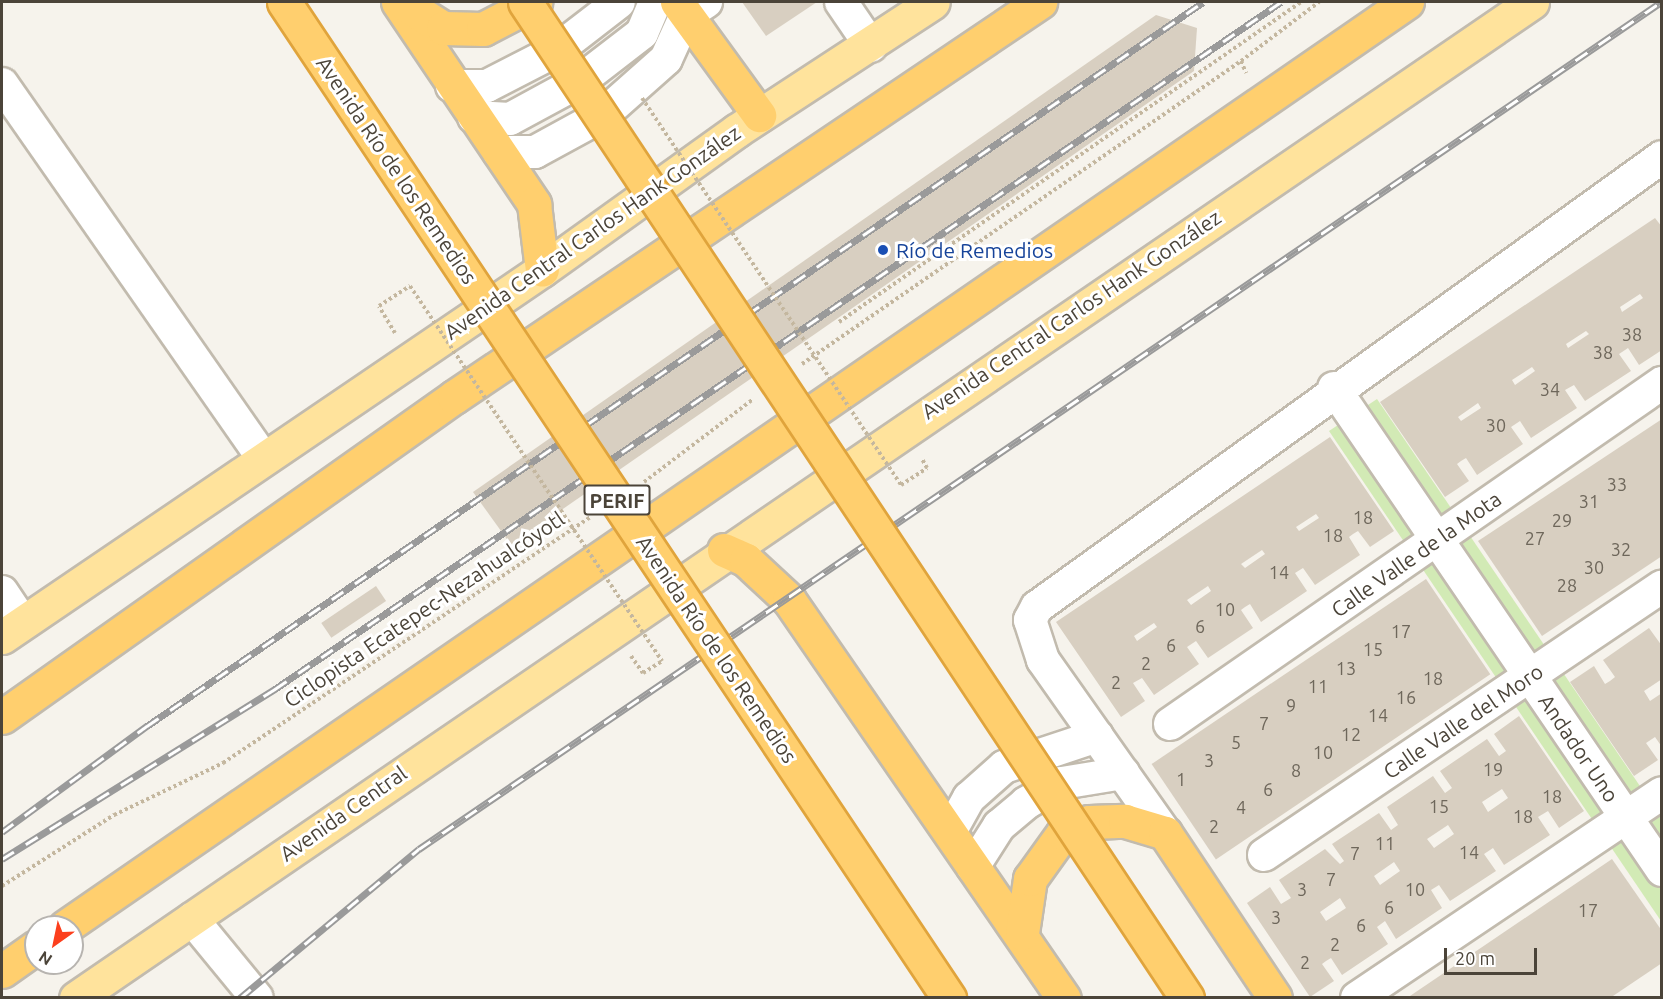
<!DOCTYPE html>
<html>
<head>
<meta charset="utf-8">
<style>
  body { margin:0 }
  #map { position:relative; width:1663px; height:999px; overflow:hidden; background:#f6f3ec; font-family:Ubuntu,sans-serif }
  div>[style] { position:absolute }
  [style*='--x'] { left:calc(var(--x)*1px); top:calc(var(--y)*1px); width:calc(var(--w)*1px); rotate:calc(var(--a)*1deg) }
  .green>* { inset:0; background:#d2eab5 }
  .building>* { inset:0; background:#d8cfc1; transform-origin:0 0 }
  .path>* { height:4px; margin-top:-2px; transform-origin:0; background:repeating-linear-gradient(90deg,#c4b79f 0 3px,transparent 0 6px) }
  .roads { filter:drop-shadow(2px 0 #c2bbae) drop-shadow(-2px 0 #c2bbae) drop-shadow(0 2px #c2bbae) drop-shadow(0 -2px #c2bbae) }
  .minor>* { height:32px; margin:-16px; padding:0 16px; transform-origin:16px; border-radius:16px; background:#fff }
  .major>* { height:33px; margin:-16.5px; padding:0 16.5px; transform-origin:16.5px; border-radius:16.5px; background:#ffe39c }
  .highway>* { height:33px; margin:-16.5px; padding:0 16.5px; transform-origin:16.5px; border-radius:16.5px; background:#ffcf6e }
  .rail>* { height:7px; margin-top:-3.5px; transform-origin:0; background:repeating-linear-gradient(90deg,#fff 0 14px,#9a9a9a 0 28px); box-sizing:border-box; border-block:2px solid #9a9a9a }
  .path-bridge>* { height:4px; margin-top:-2px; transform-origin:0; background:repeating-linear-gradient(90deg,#c4b79f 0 3px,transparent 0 6px) }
  .bridges { filter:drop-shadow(2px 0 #e0a43c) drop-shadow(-2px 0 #e0a43c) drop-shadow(0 2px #e0a43c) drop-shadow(0 -2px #e0a43c) }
  .highway-bridge>* { height:33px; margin:-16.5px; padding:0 16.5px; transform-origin:16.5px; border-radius:16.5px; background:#ffcf6e }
  .dots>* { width:16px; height:16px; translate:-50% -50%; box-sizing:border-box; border:3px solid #fff; border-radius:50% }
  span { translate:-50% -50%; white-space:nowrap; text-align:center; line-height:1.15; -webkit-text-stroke:6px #fff; paint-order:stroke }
  .number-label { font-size:18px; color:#6e675b }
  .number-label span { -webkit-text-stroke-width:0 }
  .shield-label span { padding:2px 4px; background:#fff; border:2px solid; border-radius:4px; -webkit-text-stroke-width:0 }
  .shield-label { font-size:20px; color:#4b4439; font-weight:700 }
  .street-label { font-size:21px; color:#4b4439 }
  .transit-label { font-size:21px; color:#164399 }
  .left { translate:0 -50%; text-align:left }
  .frame { position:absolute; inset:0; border:3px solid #4b4439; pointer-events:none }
  .north { position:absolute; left:24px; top:915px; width:60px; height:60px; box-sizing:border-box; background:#fff; border:2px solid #b7b4b0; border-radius:50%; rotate:213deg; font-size:16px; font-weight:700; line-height:24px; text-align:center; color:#4b4439 }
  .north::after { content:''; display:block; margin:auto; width:21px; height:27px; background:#fc3f1d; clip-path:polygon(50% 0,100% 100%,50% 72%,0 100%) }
  .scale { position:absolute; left:1444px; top:948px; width:93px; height:27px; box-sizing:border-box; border:3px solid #4b4439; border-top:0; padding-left:8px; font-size:18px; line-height:21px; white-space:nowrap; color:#4b4439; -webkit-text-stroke:4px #fff; paint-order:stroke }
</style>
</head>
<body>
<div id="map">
  <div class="green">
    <div style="clip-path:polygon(1377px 399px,1661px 817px,1661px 921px,1329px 431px)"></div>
  </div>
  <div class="building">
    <div style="clip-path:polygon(742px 2px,817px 2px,766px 36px)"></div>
    <div style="clip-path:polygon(1156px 15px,1197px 28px,1194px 71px,511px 545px,473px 492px)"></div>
    <div style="clip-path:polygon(evenodd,1655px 218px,1662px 227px,1662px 350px,1639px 365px,1628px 348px,1619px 354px,1631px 371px,1585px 401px,1574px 385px,1565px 390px,1577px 408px,1531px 438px,1520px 421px,1511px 427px,1523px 444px,1477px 475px,1466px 458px,1461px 461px,1457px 464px,1469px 481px,1445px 497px,1380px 402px,1655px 218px,1640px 294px,1643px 298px,1622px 312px,1620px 307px,1640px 294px,1655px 218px,1586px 331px,1589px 334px,1568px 348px,1566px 344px,1586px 331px,1655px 218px,1532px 367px,1535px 371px,1515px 385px,1512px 380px,1532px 367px,1655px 218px,1478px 403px,1481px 408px,1461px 421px,1458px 417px,1478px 403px)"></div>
    <div style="clip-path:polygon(1662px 419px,1662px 556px,1542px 636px,1478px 541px)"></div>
    <div style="clip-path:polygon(evenodd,1330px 437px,1394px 531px,1370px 547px,1358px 531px,1353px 534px,1349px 537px,1360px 555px,1315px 585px,1303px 568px,1295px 573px,1307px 591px,1261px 622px,1250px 604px,1245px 607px,1241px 610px,1253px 628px,1208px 658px,1196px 641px,1187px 647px,1199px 664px,1154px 695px,1142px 678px,1133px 683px,1145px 701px,1121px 717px,1056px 622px,1330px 437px,1316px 514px,1319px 518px,1299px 531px,1296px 527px,1316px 514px,1330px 437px,1262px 550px,1265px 554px,1245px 568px,1241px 564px,1262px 550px,1330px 437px,1208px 586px,1211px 591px,1191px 605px,1187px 600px,1208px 586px,1330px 437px,1154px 623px,1157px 627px,1137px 641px,1134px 636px,1154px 623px)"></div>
    <div style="left:1426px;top:579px;width:115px;height:331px;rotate:56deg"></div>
    <div style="left:376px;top:586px;width:18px;height:66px;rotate:56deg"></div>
    <div style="clip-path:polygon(1649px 628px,1662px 646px,1662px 679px,1644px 691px,1650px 701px,1662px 693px,1662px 747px,1655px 737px,1646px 743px,1658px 760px,1634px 776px,1570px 682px,1594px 666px,1605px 684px,1610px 681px,1615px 677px,1603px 660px)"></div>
    <div style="clip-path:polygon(evenodd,1519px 716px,1584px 811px,1559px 828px,1548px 811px,1538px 817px,1550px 835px,1504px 865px,1493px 848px,1484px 854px,1496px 871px,1450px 901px,1439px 885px,1431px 890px,1442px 908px,1396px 939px,1385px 921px,1377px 927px,1388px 944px,1342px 975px,1331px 958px,1326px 961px,1322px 964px,1334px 981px,1310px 997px,1247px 903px,1270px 887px,1281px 904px,1291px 898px,1279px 880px,1325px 849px,1340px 864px,1344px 861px,1332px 844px,1379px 813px,1391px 830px,1398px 825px,1387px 807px,1433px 776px,1445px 793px,1452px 788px,1440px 771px,1487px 739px,1499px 756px,1506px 751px,1494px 734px,1519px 716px,1502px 789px,1508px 798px,1488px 812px,1482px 802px,1502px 789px,1519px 716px,1448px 825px,1454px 834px,1434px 848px,1427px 839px,1448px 825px,1519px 716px,1394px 862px,1400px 871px,1380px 885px,1374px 876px,1394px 862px,1519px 716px,1340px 898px,1346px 908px,1326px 921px,1320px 912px,1340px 898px)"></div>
    <div style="clip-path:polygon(1612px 859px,1662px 931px,1662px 963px,1610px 998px,1407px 998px)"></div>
  </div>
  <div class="path">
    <div style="--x:1241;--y:61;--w:13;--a:67"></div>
    <div style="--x:839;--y:322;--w:562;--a:-34.71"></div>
    <div style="--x:395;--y:333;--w:31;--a:-121"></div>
    <div style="--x:379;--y:306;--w:37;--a:-33"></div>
    <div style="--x:802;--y:364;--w:533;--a:-34.61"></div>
    <div style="--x:1241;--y:61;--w:98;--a:-37.1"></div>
    <div style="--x:644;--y:482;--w:136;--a:-37.2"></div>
    <div style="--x:901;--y:485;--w:31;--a:-33"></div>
    <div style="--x:927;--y:468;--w:10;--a:-119"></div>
    <div style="--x:631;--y:656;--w:21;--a:55"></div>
    <div style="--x:643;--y:673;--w:22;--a:-32"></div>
    <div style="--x:2;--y:886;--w:133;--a:-32.4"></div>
    <div style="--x:114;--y:815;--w:121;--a:-25.5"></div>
    <div style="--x:223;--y:763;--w:442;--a:-33.8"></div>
  </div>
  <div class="roads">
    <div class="minor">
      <div style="--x:841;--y:2;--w:53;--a:55.7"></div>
      <div style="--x:2;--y:84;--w:457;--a:55.1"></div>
      <div style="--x:452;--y:86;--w:35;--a:0"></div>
      <div style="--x:487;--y:86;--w:79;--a:-27.2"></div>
      <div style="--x:557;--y:50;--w:78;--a:-37.7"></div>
      <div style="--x:474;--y:117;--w:36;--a:3"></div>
      <div style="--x:510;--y:119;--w:80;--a:-28.5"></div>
      <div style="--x:580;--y:81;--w:78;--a:-37.7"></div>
      <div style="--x:642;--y:33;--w:34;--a:-67"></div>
      <div style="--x:499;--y:152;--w:36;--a:0"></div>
      <div style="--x:535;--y:152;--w:77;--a:-28.6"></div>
      <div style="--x:603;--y:115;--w:84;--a:-41.6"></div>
      <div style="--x:666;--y:59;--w:48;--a:-65.6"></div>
      <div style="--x:686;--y:15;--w:24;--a:-33"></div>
      <div style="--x:1334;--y:388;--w:583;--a:55.76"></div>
      <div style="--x:2;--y:592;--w:36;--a:56"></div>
      <div style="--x:1170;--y:724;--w:599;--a:-34.73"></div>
      <div style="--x:950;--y:832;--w:39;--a:-61"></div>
      <div style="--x:969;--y:798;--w:47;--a:-41.5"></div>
      <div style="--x:1004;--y:767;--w:98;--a:-18.4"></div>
      <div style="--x:1165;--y:833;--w:212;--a:-125.2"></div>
      <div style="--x:1043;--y:660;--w:42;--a:-108"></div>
      <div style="--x:1030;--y:620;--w:15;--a:-62"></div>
      <div style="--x:1037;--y:607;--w:770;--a:-35.75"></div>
      <div style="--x:1264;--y:855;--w:480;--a:-34"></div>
      <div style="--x:973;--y:867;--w:49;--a:-57.6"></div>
      <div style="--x:999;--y:826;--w:35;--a:-40"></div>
      <div style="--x:1026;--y:803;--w:41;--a:-29.1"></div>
      <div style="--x:1062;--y:783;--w:62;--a:-9.3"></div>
      <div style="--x:192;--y:919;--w:102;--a:50.6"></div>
      <div style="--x:1357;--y:998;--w:367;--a:-33.9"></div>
    </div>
    <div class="major">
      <div style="--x:2;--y:637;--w:653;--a:-34.2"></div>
      <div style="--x:542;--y:270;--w:239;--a:-35.6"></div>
      <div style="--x:736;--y:131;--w:235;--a:-33.2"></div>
      <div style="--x:76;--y:998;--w:1764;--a:-34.37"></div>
    </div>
    <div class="highway">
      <div style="--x:398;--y:2;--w:244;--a:56"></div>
      <div style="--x:534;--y:204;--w:66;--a:83.1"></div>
      <div style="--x:677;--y:2;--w:140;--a:54"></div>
      <div style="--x:405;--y:4;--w:45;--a:32.3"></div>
      <div style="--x:443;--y:28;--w:40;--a:1.4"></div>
      <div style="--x:483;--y:29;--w:59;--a:-27.4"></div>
      <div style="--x:724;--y:550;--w:24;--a:24"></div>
      <div style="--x:746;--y:560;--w:59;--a:42.9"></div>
      <div style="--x:789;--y:600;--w:484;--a:55.4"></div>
      <div style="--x:2;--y:717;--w:554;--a:-35.3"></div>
      <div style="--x:454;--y:397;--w:707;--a:-33.98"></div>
      <div style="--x:65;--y:927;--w:1630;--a:-34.58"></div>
      <div style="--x:1022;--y:933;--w:55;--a:-81.6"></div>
      <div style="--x:1030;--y:879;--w:57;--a:-54.3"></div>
      <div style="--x:1063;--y:833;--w:28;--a:-23"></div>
      <div style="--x:1089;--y:822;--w:36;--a:-2"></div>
      <div style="--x:1125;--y:821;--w:42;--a:16.7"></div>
      <div style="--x:1165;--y:833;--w:198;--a:56.3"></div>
      <div style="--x:2;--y:971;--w:42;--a:-35.2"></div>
    </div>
  </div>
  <div class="rail">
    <div style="--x:2;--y:832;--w:180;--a:-36.2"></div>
    <div style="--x:147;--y:726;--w:1280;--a:-34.43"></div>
    <div style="--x:2;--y:859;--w:322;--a:-31.9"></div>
    <div style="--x:275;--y:689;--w:1218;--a:-34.33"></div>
    <div style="--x:240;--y:998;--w:233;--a:-39.8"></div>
    <div style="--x:419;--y:849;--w:1503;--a:-34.29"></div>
  </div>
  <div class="path-bridge">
    <div style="--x:642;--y:98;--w:466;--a:56.2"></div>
    <div style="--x:410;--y:286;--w:452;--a:56.1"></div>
  </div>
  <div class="bridges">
    <div class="highway-bridge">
      <div style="--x:284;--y:2;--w:1198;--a:56.27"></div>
      <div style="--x:525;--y:2;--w:1196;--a:56.39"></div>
    </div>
  </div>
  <div class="dots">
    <div style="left:883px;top:250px;background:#1a4fb4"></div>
  </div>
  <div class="number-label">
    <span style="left:1632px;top:334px">38</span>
    <span style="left:1603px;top:352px">38</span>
    <span style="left:1550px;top:389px">34</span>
    <span style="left:1496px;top:425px">30</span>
    <span style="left:1617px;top:484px">33</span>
    <span style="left:1589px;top:501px">31</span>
    <span style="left:1363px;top:517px">18</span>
    <span style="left:1562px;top:520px">29</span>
    <span style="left:1333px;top:535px">18</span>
    <span style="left:1535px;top:538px">27</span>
    <span style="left:1621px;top:549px">32</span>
    <span style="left:1594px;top:567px">30</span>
    <span style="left:1279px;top:572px">14</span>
    <span style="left:1567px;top:585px">28</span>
    <span style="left:1225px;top:609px">10</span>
    <span style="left:1200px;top:626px">6</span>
    <span style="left:1401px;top:631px">17</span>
    <span style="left:1171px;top:645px">6</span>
    <span style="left:1373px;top:649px">15</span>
    <span style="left:1146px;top:663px">2</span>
    <span style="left:1346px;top:668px">13</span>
    <span style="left:1433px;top:678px">18</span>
    <span style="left:1116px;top:682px">2</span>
    <span style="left:1318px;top:686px">11</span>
    <span style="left:1406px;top:697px">16</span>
    <span style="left:1291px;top:705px">9</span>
    <span style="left:1378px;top:715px">14</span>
    <span style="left:1264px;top:723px">7</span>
    <span style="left:1351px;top:734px">12</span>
    <span style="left:1236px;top:742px">5</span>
    <span style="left:1323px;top:752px">10</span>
    <span style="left:1209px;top:760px">3</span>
    <span style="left:1493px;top:769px">19</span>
    <span style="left:1296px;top:770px">8</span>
    <span style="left:1181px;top:779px">1</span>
    <span style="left:1268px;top:789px">6</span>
    <span style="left:1552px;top:796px">18</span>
    <span style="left:1439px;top:806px">15</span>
    <span style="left:1241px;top:807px">4</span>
    <span style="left:1523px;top:816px">18</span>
    <span style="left:1214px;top:826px">2</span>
    <span style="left:1385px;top:843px">11</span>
    <span style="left:1469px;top:852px">14</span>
    <span style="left:1355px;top:853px">7</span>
    <span style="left:1331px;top:879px">7</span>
    <span style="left:1302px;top:889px">3</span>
    <span style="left:1415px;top:889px">10</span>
    <span style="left:1389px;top:907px">6</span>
    <span style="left:1588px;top:910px">17</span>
    <span style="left:1276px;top:917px">3</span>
    <span style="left:1361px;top:925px">6</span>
    <span style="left:1335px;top:944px">2</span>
    <span style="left:1305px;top:962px">2</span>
  </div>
  <div class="shield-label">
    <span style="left:617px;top:500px">PERIF</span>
  </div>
  <div class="street-label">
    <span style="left:397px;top:170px;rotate:56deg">Avenida Río de los Remedios</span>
    <span style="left:592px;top:232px;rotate:-35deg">Avenida Central Carlos Hank González</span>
    <span style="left:1071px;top:314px;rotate:-34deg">Avenida Central Carlos Hank González</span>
    <span style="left:1416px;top:554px;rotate:-35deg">Calle Valle de la Mota</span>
    <span style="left:424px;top:609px;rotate:-34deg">Ciclopista Ecatepec-Nezahualcóyotl</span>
    <span style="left:717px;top:649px;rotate:56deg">Avenida Río de los Remedios</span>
    <span style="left:1463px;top:721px;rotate:-34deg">Calle Valle del Moro</span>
    <span style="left:1579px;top:748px;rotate:56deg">Andador Uno</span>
    <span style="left:343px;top:813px;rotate:-35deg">Avenida Central</span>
  </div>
  <div class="transit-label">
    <span class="left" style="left:896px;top:250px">Río de Remedios</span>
  </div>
  <div class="frame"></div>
  <div class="north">N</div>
  <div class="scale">20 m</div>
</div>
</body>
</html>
